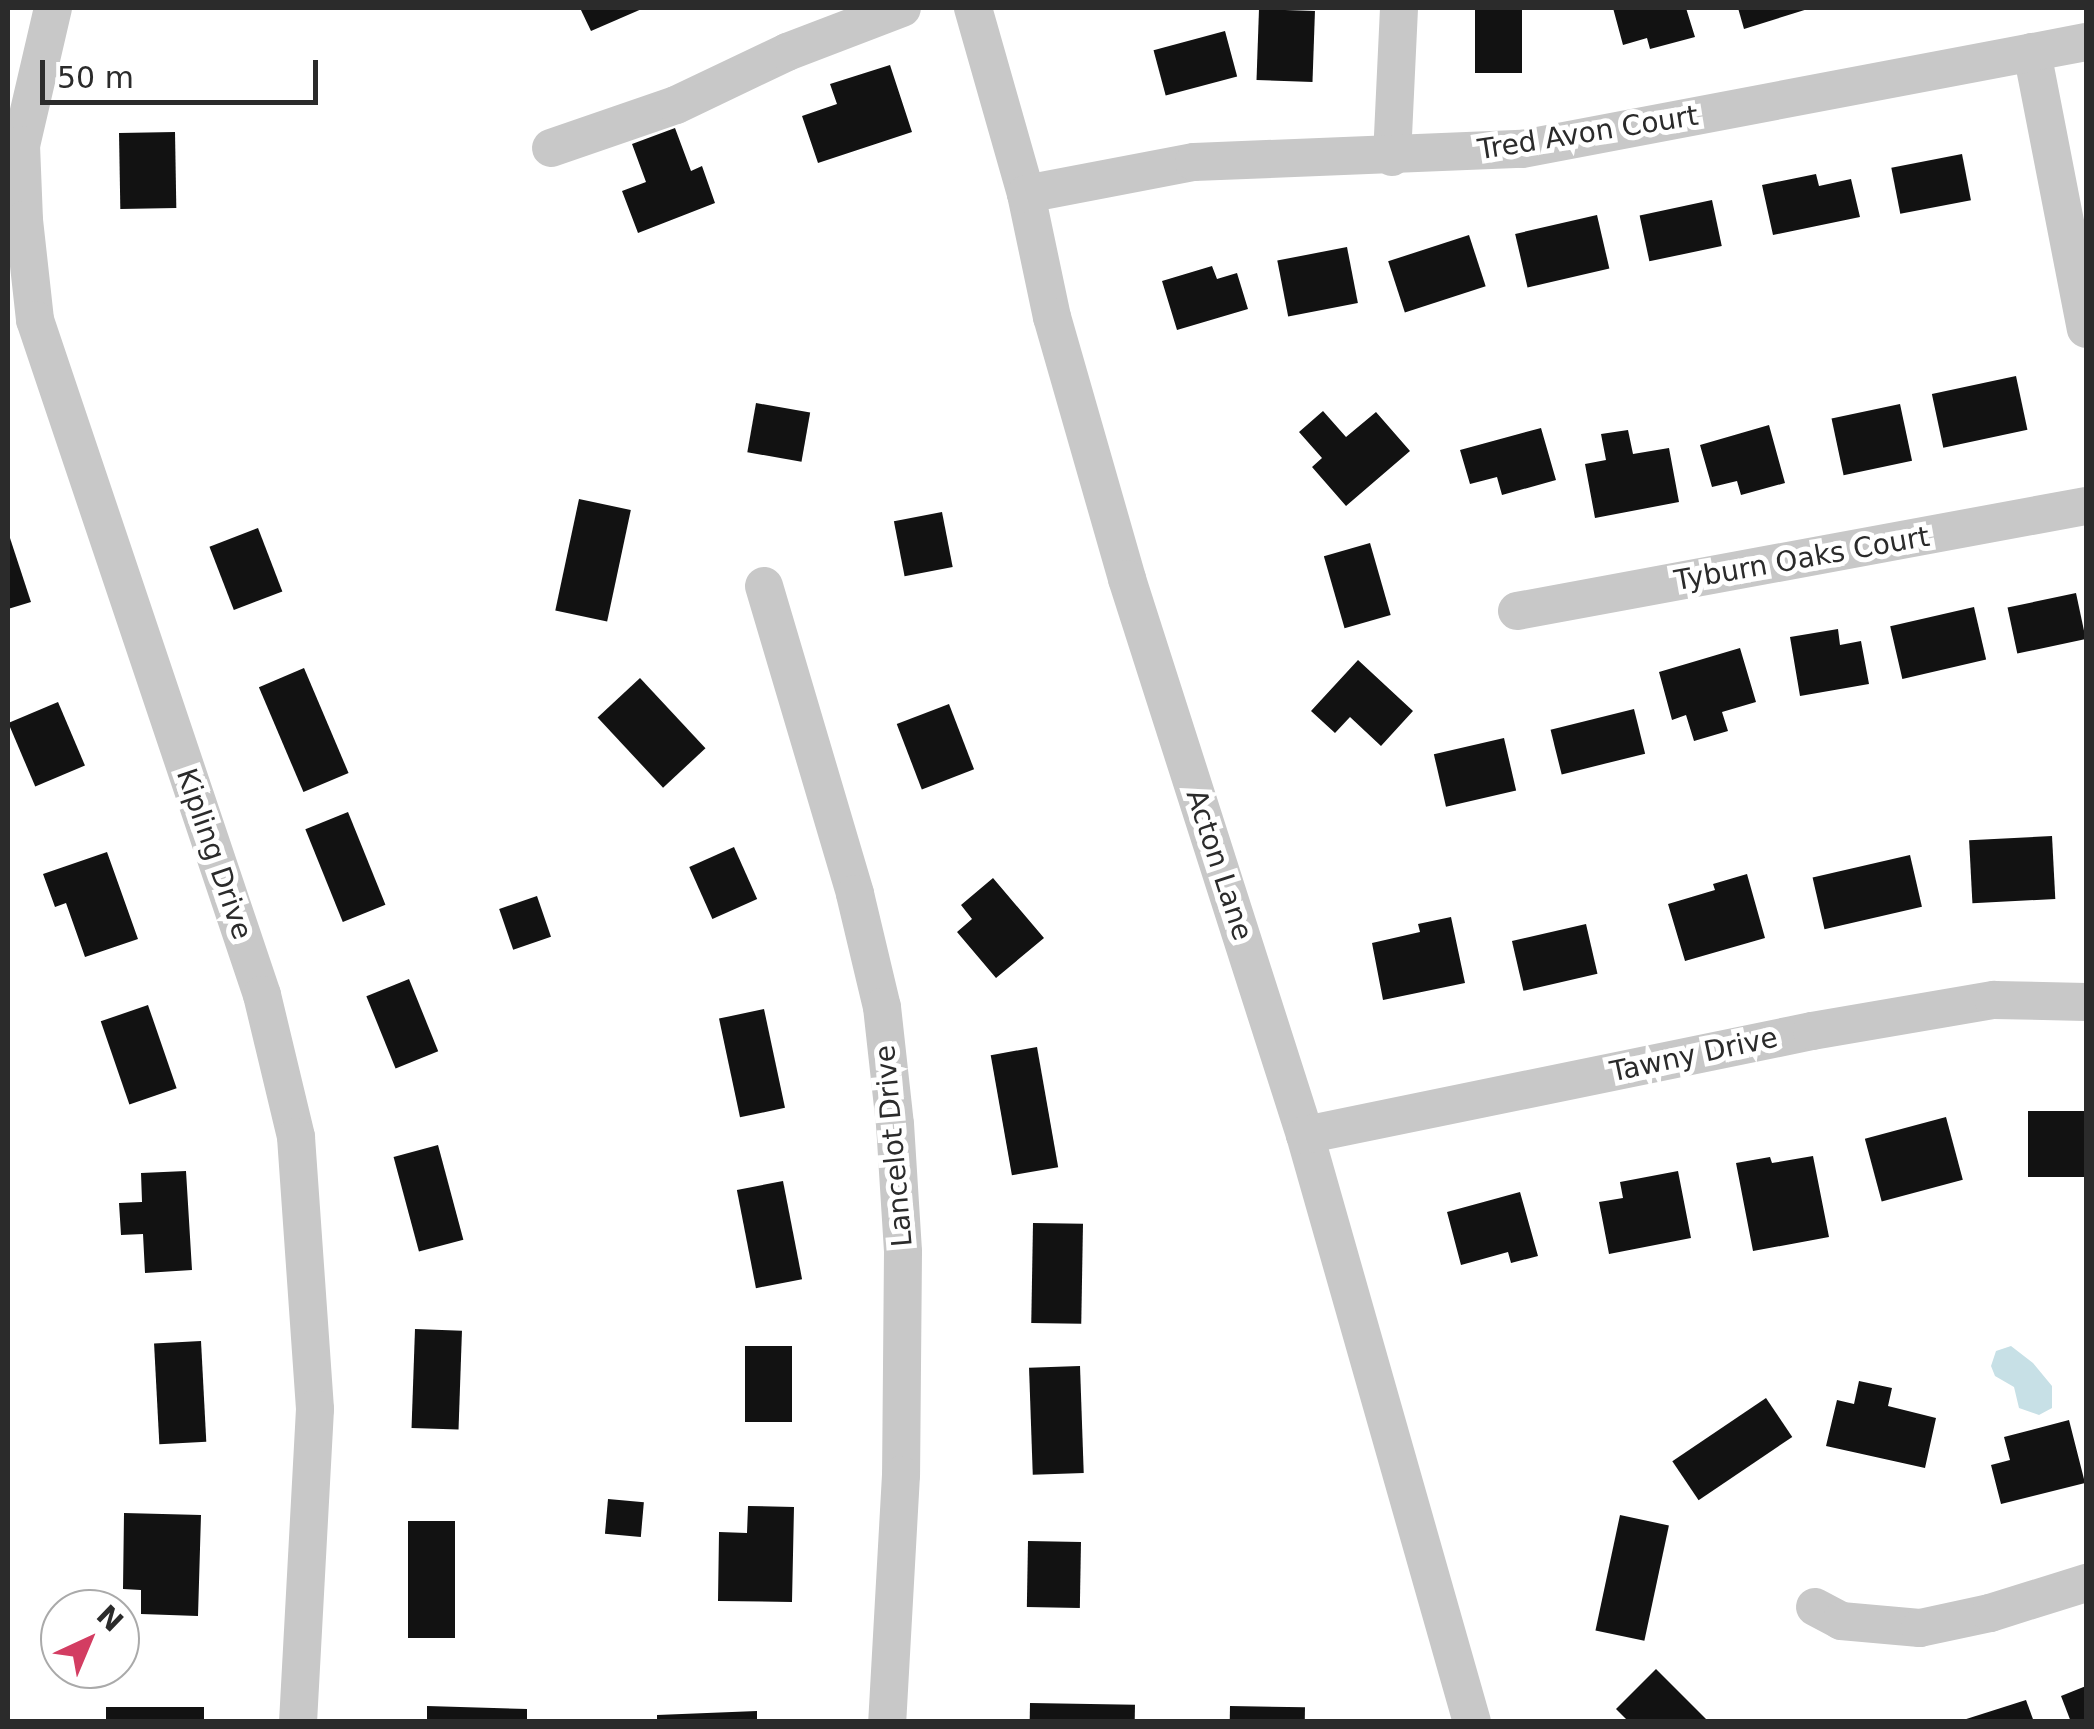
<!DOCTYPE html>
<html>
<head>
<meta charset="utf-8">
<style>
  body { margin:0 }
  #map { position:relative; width:2094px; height:1729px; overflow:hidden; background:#fff; font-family:"DejaVu Sans",sans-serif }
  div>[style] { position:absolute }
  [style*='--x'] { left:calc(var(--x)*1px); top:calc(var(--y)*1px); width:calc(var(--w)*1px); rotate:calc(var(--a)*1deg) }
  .water>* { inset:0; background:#c7e0e6 }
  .building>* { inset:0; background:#121212; transform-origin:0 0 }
  .minor>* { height:38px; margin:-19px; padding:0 19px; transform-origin:19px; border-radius:19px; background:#c8c8c8 }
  span { translate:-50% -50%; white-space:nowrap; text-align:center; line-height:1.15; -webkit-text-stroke:10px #fff; paint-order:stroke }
  .street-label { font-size:28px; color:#2b2b2b }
  .frame { position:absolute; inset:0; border:10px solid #2b2b2b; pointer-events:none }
  .north { position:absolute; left:40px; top:1589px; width:100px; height:100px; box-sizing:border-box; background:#fff; border:2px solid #aaa; border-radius:50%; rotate:44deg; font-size:28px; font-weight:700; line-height:40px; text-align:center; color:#2b2b2b }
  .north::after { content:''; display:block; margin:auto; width:35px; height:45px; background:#d33d62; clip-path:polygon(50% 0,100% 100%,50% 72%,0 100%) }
  .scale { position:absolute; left:40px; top:60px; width:278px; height:45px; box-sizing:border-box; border:5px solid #2b2b2b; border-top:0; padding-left:12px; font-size:30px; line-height:35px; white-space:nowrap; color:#2b2b2b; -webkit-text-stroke:8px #fff; paint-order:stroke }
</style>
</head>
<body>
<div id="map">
  <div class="water">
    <div style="clip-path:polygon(2011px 1346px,2033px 1363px,2052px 1386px,2052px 1408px,2039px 1415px,2019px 1408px,2014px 1387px,1995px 1376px,1991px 1366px,1996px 1351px)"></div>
  </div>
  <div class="building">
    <div style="clip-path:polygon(580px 8px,644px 8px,591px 31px)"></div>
    <div style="left:1475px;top:8px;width:47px;height:65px"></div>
    <div style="clip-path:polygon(1613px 8px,1686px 8px,1695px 37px,1650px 49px,1647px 38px,1623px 45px)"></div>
    <div style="clip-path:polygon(1738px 8px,1811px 8px,1744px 29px)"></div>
    <div style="left:1259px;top:9px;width:56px;height:71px;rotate:2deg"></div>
    <div style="left:1225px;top:31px;width:47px;height:74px;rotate:75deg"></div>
    <div style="clip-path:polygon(890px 65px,912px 132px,818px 163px,802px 116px,837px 104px,830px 84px)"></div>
    <div style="clip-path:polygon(675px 128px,691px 171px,702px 166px,715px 203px,638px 233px,622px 191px,646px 182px,632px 144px)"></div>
    <div style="left:175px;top:132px;width:76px;height:56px;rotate:89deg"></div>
    <div style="left:1962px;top:154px;width:47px;height:72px;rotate:79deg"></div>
    <div style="clip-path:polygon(1816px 174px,1819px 186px,1851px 179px,1860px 217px,1773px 235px,1762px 185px)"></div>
    <div style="left:1712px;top:200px;width:47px;height:74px;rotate:78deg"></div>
    <div style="left:1597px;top:215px;width:55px;height:84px;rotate:77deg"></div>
    <div style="left:1469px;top:235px;width:54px;height:85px;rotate:72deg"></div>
    <div style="left:1347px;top:247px;width:57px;height:71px;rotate:79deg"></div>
    <div style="clip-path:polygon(1212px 266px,1217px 279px,1237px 273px,1248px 309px,1177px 330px,1162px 281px)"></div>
    <div style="left:2016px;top:376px;width:55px;height:86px;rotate:78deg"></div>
    <div style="left:756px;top:403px;width:55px;height:50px;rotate:10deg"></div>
    <div style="left:1900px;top:404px;width:58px;height:70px;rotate:78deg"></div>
    <div style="clip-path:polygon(1323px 411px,1346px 437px,1376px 412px,1410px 451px,1346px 506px,1312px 467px,1322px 458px,1299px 432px)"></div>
    <div style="clip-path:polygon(1769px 425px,1785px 483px,1741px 495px,1737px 481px,1712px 487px,1700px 445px)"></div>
    <div style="clip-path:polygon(1541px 428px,1556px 480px,1502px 495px,1497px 477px,1470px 484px,1460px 450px)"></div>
    <div style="clip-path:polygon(1628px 430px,1633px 454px,1669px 448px,1679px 502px,1595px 518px,1585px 464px,1606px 460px,1601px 434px)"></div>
    <div style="left:579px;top:499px;width:53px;height:114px;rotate:12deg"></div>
    <div style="left:942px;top:512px;width:56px;height:49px;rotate:79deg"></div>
    <div style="left:258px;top:528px;width:68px;height:52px;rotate:69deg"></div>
    <div style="clip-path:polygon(8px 532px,31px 602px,8px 609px)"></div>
    <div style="left:1370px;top:543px;width:75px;height:48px;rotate:74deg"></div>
    <div style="left:2076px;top:593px;width:47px;height:70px;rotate:78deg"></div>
    <div style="left:1974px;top:607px;width:54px;height:86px;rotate:77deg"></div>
    <div style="clip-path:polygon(1838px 629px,1840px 645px,1861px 641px,1869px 684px,1800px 696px,1790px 637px)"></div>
    <div style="clip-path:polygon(1740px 648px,1756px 702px,1722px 712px,1728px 731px,1694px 741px,1686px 715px,1672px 720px,1659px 672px)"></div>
    <div style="clip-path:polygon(1358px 660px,1413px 711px,1381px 746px,1350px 717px,1335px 733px,1311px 711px)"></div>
    <div style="left:304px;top:668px;width:114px;height:49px;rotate:67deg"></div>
    <div style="left:640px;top:678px;width:96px;height:58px;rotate:47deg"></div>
    <div style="left:58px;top:702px;width:69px;height:54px;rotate:67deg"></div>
    <div style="left:949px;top:704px;width:70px;height:56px;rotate:69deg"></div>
    <div style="left:1634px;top:709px;width:46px;height:86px;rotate:76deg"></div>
    <div style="left:1504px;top:738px;width:54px;height:72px;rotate:77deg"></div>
    <div style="left:348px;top:812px;width:100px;height:46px;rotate:68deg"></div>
    <div style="left:2052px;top:836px;width:63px;height:83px;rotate:87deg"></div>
    <div style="left:734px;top:847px;width:57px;height:49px;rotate:66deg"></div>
    <div style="clip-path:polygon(107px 852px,138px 939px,85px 957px,66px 903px,55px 907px,43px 874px)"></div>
    <div style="left:1910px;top:855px;width:53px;height:100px;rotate:77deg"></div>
    <div style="clip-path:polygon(1747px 874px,1765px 938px,1685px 961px,1668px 904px,1715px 890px,1713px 884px)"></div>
    <div style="clip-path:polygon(993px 878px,1044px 938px,996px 978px,957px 932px,972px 919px,961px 905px)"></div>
    <div style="left:537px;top:896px;width:43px;height:40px;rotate:71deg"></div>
    <div style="clip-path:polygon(1451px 917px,1465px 983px,1383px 1000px,1372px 943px,1420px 932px,1418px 924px)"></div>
    <div style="left:1586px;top:924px;width:51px;height:76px;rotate:77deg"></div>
    <div style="left:409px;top:979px;width:78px;height:46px;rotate:68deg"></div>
    <div style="left:148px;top:1005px;width:88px;height:50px;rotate:71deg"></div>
    <div style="left:764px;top:1009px;width:101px;height:46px;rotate:78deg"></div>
    <div style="left:1037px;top:1047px;width:122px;height:47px;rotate:80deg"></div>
    <div style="left:2086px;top:1111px;width:66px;height:58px;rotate:90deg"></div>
    <div style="left:1946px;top:1117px;width:65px;height:84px;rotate:75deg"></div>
    <div style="left:438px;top:1145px;width:98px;height:46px;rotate:75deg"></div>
    <div style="clip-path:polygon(1813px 1156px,1829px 1237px,1753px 1251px,1736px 1163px,1770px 1157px,1772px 1163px)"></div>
    <div style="clip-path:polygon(186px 1171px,192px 1270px,145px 1273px,143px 1234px,121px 1235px,119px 1203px,142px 1202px,141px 1173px)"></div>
    <div style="clip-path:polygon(1678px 1171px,1691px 1238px,1609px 1254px,1599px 1202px,1623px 1198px,1620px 1182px)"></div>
    <div style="left:783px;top:1181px;width:100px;height:47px;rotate:79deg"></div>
    <div style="clip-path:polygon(1520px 1192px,1538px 1256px,1511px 1263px,1508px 1252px,1461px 1265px,1447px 1212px)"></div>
    <div style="left:1033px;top:1223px;width:50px;height:100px;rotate:1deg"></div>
    <div style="left:415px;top:1329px;width:47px;height:99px;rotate:2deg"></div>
    <div style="left:201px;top:1341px;width:101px;height:47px;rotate:87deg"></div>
    <div style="left:745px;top:1346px;width:47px;height:76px"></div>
    <div style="left:1080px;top:1366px;width:107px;height:51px;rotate:88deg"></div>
    <div style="clip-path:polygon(1859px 1381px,1892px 1388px,1888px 1406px,1936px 1418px,1925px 1468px,1826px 1446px,1837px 1400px,1854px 1404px)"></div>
    <div style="left:1766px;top:1398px;width:47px;height:113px;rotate:56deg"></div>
    <div style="clip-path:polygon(2069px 1420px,2085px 1483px,2001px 1504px,1991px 1465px,2010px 1460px,2004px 1437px)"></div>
    <div style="left:608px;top:1499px;width:36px;height:35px;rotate:5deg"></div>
    <div style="clip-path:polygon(748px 1506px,794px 1507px,792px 1602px,718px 1601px,719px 1532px,747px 1533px)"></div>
    <div style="clip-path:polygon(124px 1513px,201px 1515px,198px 1616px,141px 1614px,141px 1590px,123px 1589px)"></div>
    <div style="left:1620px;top:1515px;width:50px;height:118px;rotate:12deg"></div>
    <div style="left:408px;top:1521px;width:47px;height:117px"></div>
    <div style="left:1028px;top:1541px;width:53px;height:66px;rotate:1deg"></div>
    <div style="clip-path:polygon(1656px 1669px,1709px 1722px,1629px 1722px,1616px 1709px)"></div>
    <div style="clip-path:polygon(2086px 1686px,2086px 1722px,2071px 1722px,2061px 1696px)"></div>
    <div style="clip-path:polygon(2026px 1700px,2034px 1722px,1960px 1722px,1960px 1721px)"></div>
    <div style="left:1030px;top:1703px;width:105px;height:19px;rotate:1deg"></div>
    <div style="clip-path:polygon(427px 1706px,527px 1709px,527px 1722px,427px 1722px)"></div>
    <div style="left:1230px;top:1706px;width:75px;height:16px;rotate:1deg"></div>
    <div style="left:106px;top:1707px;width:98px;height:15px"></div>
    <div style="clip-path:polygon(757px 1711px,757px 1722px,657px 1722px,657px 1715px)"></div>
  </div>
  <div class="minor">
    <div style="--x:53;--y:8;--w:141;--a:103.1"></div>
    <div style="--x:21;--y:145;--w:75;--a:87.7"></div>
    <div style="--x:24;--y:220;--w:101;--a:83.7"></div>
    <div style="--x:35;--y:320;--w:712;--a:71.41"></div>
    <div style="--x:262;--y:995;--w:146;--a:76.5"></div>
    <div style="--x:296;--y:1137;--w:273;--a:86"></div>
    <div style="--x:315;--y:1409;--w:313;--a:93.1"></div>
    <div style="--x:973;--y:8;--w:193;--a:74.1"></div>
    <div style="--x:1026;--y:194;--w:126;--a:78.1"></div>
    <div style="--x:1052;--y:317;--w:273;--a:74"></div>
    <div style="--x:1127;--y:579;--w:584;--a:72.25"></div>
    <div style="--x:1305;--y:1135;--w:610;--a:74.12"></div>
    <div style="--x:2032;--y:52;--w:282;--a:79"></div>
    <div style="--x:551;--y:148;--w:132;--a:-19"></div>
    <div style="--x:676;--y:105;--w:123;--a:-25.5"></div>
    <div style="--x:787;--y:52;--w:123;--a:-20.9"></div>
    <div style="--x:1392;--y:157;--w:149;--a:-87.3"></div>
    <div style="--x:1026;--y:194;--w:171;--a:-10.8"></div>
    <div style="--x:1194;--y:162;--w:328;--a:-2.3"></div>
    <div style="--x:1522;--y:149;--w:574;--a:-10.74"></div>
    <div style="--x:764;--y:586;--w:321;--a:73.5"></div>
    <div style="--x:855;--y:894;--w:116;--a:76.6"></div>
    <div style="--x:882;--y:1007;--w:118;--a:83.7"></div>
    <div style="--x:895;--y:1124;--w:128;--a:86.4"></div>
    <div style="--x:903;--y:1252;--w:223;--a:90.5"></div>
    <div style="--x:901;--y:1475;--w:247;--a:93.2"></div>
    <div style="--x:1517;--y:611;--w:579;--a:-10.46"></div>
    <div style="--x:1305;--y:1135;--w:518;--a:-11.59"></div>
    <div style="--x:1812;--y:1031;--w:185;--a:-9.7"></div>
    <div style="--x:1994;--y:1000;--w:92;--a:1.2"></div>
    <div style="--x:1815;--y:1607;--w:30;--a:28"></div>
    <div style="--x:1841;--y:1621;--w:79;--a:5.1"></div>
    <div style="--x:1920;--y:1628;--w:72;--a:-12.1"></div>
    <div style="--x:1990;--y:1613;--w:101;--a:-17.4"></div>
  </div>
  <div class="street-label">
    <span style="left:1588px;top:133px;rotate:-9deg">Tred Avon Court</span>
    <span style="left:1802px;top:559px;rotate:-10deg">Tyburn Oaks Court</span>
    <span style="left:214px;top:854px;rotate:71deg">Kipling Drive</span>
    <span style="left:1219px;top:865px;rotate:72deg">Acton Lane</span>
    <span style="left:1694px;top:1055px;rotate:-12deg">Tawny Drive</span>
    <span style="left:894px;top:1146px;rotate:-95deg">Lancelot Drive</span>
  </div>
  <div class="frame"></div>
  <div class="north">N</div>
  <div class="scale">50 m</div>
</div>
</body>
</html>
